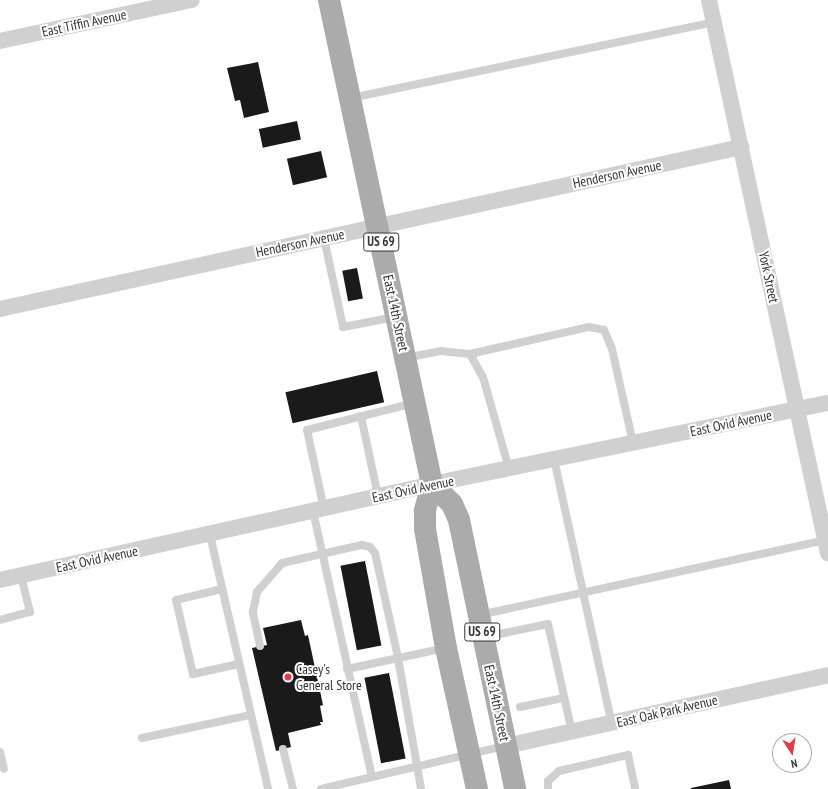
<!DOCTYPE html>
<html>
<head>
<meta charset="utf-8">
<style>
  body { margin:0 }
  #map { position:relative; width:828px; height:789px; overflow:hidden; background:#fff; font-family:"PT Sans Narrow",sans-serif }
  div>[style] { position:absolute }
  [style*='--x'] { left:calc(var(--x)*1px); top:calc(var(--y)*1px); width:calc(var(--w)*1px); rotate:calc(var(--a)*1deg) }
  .building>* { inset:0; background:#1a1a1a; transform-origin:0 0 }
  .service>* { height:8px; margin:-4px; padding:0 4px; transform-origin:4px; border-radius:4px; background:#d0d0d0 }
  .minor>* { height:16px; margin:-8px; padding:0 8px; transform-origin:8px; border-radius:8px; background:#d0d0d0 }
  .primary>* { height:22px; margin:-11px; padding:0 11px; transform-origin:11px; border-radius:11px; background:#ababab }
  .dots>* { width:11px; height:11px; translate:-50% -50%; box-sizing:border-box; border:2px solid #fff; border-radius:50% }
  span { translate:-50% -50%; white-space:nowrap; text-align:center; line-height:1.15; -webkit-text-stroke:4px #fff; paint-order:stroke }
  .shield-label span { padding:1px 3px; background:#fff; border:1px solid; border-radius:3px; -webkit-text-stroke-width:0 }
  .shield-label { font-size:13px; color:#333; font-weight:700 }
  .street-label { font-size:14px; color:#333 }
  .poi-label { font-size:14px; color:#333 }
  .left { translate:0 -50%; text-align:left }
  .north { position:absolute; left:772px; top:733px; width:40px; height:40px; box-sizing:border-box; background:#fff; border:1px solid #adadad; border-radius:50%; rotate:168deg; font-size:11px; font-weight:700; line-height:16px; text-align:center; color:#333 }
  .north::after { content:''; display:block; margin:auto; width:14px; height:18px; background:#e63946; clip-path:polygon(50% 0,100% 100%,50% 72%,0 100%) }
</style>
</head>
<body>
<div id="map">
  <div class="building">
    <div style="clip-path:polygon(258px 62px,269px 112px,244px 118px,240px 100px,235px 101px,227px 68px)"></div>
    <div style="left:297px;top:121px;width:19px;height:39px;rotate:78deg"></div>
    <div style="left:321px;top:151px;width:27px;height:35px;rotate:77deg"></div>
    <div style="left:357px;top:268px;width:31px;height:15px;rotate:79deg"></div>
    <div style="left:377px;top:371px;width:32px;height:94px;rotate:77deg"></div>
    <div style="left:365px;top:561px;width:86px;height:25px;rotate:79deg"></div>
    <div style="clip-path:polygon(301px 620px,305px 636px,308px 635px,323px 705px,320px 706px,323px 722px,320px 722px,321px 725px,288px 733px,291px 747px,276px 751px,252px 648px,267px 645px,263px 628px)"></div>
    <div style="left:389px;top:673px;width:87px;height:25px;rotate:79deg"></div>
    <div style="clip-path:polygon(729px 780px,731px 789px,691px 789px,691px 788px)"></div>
  </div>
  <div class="service">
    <div style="--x:351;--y:98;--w:371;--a:-11.8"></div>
    <div style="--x:324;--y:238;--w:91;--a:77.9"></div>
    <div style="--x:343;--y:327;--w:53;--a:-10.9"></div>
    <div style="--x:470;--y:354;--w:122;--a:-12.8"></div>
    <div style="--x:589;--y:327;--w:15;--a:11"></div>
    <div style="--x:604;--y:330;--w:21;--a:67"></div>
    <div style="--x:612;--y:349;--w:96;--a:77.4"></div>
    <div style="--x:405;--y:358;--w:37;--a:-11"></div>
    <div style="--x:441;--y:351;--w:29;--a:6"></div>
    <div style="--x:470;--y:354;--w:26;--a:61"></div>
    <div style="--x:483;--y:377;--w:96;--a:74.2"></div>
    <div style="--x:361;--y:416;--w:82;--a:78"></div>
    <div style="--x:554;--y:459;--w:271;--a:77.7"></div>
    <div style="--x:324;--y:509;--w:81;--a:-102.1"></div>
    <div style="--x:307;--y:430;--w:110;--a:-14.2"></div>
    <div style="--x:313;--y:511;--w:272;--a:77.5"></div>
    <div style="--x:210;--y:535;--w:261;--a:77.1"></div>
    <div style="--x:222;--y:589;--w:47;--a:166.6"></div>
    <div style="--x:176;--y:600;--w:76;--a:77.1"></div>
    <div style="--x:193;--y:674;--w:47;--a:-12.3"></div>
    <div style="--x:479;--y:615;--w:354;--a:-12.2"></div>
    <div style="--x:0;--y:620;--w:31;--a:-15"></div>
    <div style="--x:30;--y:612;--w:37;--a:-104"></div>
    <div style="--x:485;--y:637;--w:64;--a:-11.7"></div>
    <div style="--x:548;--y:624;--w:111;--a:77.5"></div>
    <div style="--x:260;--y:646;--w:35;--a:-102"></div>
    <div style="--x:253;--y:612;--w:20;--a:-79"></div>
    <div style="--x:257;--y:592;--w:38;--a:-49"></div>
    <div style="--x:282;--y:563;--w:82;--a:-12.7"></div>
    <div style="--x:362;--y:545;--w:8;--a:14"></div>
    <div style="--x:370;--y:547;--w:8;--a:50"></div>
    <div style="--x:375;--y:553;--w:107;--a:77.6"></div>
    <div style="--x:398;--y:658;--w:133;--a:80"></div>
    <div style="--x:347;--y:669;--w:100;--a:-12.1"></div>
    <div style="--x:520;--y:707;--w:45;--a:-11.6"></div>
    <div style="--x:142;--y:738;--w:110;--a:-12"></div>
    <div style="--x:283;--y:749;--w:41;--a:76"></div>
    <div style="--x:0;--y:752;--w:17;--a:77"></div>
    <div style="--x:321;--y:789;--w:189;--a:-13.2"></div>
    <div style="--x:548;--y:789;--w:8;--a:-90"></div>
    <div style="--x:548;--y:781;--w:15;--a:-42"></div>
    <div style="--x:559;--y:771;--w:71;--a:-13.1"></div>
    <div style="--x:628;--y:755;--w:35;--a:78"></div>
  </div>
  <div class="minor">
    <div style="--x:709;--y:0;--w:566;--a:77.86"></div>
    <div style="--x:0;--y:41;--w:196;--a:-12.1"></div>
    <div style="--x:0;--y:309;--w:759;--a:-12.33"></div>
    <div style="--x:0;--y:580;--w:443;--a:-12.5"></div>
    <div style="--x:432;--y:484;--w:404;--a:-11.6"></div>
    <div style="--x:506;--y:746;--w:330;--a:-12.4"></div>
  </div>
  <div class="primary">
    <div style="--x:329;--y:0;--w:495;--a:78"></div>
    <div style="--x:432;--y:484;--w:28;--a:105"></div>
    <div style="--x:425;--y:511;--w:18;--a:90"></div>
    <div style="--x:425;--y:529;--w:121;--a:80"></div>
    <div style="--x:446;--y:648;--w:144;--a:77.6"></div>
    <div style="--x:432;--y:484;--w:28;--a:45"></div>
    <div style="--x:452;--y:504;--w:17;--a:66"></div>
    <div style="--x:459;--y:520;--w:275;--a:78.2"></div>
  </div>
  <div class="dots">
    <div style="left:288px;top:677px;background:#e63946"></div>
  </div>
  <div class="shield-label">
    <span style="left:381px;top:242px">US 69</span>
    <span style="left:482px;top:632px">US 69</span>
  </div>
  <div class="street-label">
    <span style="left:84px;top:23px;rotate:-12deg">East Tiffin Avenue</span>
    <span style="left:617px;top:174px;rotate:-12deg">Henderson Avenue</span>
    <span style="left:300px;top:243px;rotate:-12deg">Henderson Avenue</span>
    <span style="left:769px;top:277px;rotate:78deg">York Street</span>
    <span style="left:396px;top:313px;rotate:78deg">East 14th Street</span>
    <span style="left:731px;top:423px;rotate:-12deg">East Ovid Avenue</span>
    <span style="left:413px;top:489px;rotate:-12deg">East Ovid Avenue</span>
    <span style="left:97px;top:559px;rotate:-12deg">East Ovid Avenue</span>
    <span style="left:497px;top:703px;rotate:78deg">East 14th Street</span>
    <span style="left:667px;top:711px;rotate:-13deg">East Oak Park Avenue</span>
  </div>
  <div class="poi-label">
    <span class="left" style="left:296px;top:677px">Casey's<br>General Store</span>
  </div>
  <div class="north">N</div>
</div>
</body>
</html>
